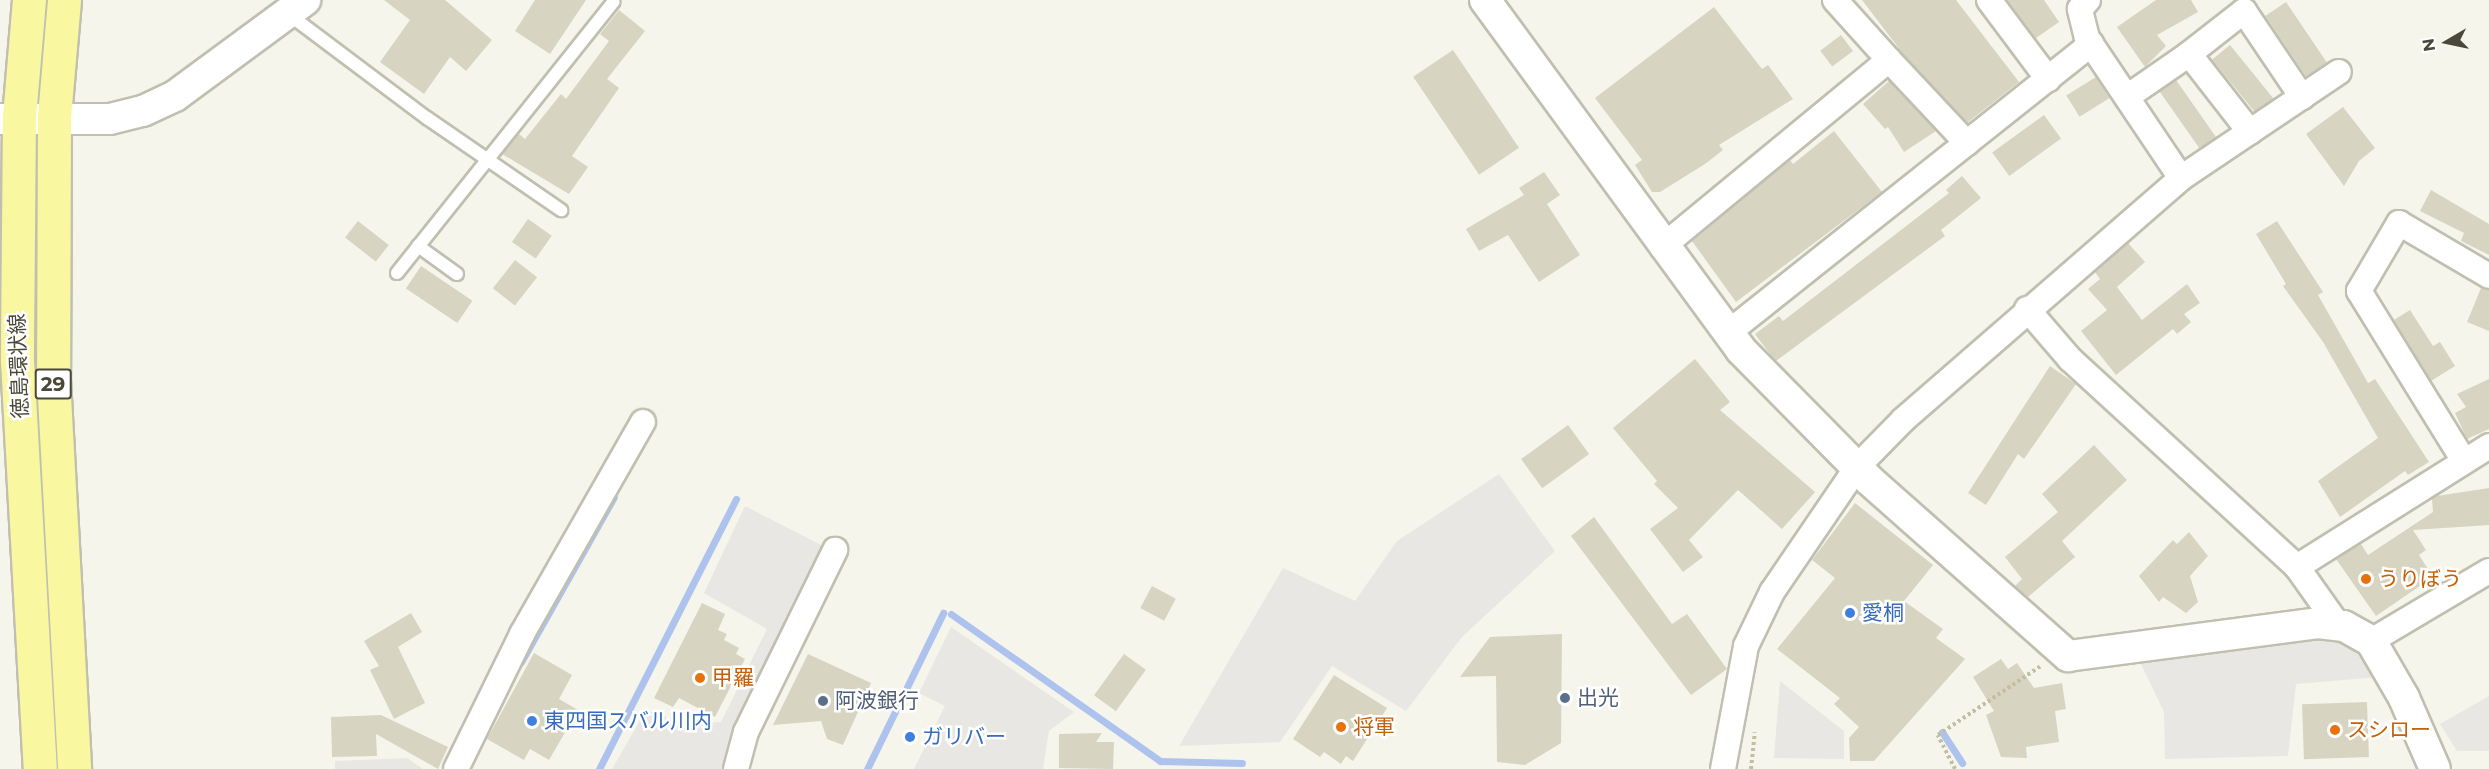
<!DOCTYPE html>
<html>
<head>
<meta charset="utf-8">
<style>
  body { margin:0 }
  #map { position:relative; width:2489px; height:769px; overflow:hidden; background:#f5f5ec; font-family:Montserrat,"Noto Sans JP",sans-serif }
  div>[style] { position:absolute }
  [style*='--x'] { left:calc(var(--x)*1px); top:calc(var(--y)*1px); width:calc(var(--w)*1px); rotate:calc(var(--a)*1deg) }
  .parking>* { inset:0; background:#e8e7e3 }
  .stream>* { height:7px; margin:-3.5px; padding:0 3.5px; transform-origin:3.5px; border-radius:3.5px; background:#adc3ee }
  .building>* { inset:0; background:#d7d4c2; transform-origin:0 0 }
  .path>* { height:4px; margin-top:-2px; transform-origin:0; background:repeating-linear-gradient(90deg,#c2bfa1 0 3px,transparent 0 6px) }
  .roads { filter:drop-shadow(2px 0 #c1bfaf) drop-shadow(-2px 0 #c1bfaf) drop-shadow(0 2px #c1bfaf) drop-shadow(0 -2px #c1bfaf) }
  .service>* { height:12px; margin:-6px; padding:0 6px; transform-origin:6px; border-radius:6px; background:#fff }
  .minor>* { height:24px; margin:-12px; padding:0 12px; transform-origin:12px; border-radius:12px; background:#fff }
  .tertiary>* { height:30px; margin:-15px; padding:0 15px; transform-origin:15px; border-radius:15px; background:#fff }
  .primary>* { height:33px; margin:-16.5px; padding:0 16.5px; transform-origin:16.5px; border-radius:16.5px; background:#faf7a1 }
  .dots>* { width:16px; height:16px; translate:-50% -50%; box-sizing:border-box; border:3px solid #fff; border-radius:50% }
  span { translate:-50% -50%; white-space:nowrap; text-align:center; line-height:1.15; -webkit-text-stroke:5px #fff; paint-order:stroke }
  .shield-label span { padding:2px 4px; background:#fff; border:2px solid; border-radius:4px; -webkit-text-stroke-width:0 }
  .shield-label { font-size:20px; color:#4a483a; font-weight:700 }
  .street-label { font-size:21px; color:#4a483a }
  .food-label { font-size:21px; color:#c56008 }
  .left { translate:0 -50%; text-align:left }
  .shop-label { font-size:21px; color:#366cbe }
  .service-label { font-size:21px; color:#4e5e75 }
  .north { position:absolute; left:2417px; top:12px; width:60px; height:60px; -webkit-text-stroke:4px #fff; paint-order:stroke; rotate:261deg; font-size:16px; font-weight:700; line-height:24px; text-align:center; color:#4a483a }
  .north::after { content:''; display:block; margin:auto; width:21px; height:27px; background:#4a483a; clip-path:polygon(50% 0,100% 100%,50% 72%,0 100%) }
</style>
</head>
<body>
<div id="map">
  <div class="parking">
    <div style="clip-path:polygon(1499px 474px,1555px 551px,1462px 637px,1406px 711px,1332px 666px,1280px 742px,1179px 746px,1283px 568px,1355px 601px,1397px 541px)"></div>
    <div style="clip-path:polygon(745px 506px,827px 548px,724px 769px,612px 769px,646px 710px,687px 724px,721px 722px,767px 629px,704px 593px)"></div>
    <div style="clip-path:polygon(951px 627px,1074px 712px,1049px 731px,1043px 769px,914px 769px,945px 706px,919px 693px)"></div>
    <div style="clip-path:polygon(2331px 627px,2379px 677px,2296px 684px,2288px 756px,2165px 759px,2164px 712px,2138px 658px)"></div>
    <div style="clip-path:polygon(1780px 681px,1844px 731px,1844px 759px,1774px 758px)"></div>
    <div style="clip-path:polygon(2489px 696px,2489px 751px,2457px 751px,2440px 724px)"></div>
    <div style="clip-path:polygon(407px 758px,423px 769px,335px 769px,335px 761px)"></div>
  </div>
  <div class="stream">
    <div style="--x:951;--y:614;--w:256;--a:35.1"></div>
    <div style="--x:1160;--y:761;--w:82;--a:1.4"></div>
    <div style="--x:521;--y:662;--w:189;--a:-60.6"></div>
    <div style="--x:1942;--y:732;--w:37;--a:57"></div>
    <div style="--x:599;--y:769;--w:303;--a:-63.1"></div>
    <div style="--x:867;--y:769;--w:174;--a:-64"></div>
  </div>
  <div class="building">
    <div style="clip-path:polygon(384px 0,445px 0,492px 40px,466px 71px,450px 57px,424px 94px,380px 62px,410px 20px)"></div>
    <div style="clip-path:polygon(535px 0,586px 0,550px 54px,515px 31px)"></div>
    <div style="clip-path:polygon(1862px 0,1956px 0,2019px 82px,1967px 123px,1904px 55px)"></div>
    <div style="clip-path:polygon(2007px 0,2044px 0,2059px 22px,2036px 38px)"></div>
    <div style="clip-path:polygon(2156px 0,2191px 0,2198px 12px,2157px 35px,2166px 46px,2145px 67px,2117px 27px)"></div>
    <div style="left:2286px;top:2px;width:73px;height:25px;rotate:56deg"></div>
    <div style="clip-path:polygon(1714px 7px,1762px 69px,1768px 65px,1793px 99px,1719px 145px,1723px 150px,1705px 164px,1660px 192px,1652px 192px,1635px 165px,1642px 160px,1595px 98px)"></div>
    <div style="clip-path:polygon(619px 10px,645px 31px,607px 79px,619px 88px,572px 156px,588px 167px,569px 194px,502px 154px,519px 134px,525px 139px,561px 94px,566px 99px,609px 41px,600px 34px)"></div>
    <div style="left:1841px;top:35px;width:20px;height:26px;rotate:53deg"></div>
    <div style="left:2230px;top:45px;width:69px;height:23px;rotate:51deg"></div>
    <div style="left:1453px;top:50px;width:118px;height:48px;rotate:56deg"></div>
    <div style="left:2096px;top:77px;width:25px;height:35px;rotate:58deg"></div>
    <div style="left:2176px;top:80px;width:70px;height:20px;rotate:55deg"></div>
    <div style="clip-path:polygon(1889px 81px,1936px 131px,1904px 152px,1888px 127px,1885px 129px,1863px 104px)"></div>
    <div style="clip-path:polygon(2343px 107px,2375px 148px,2359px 161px,2344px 186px,2306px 134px)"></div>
    <div style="left:2044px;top:115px;width:29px;height:64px;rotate:54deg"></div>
    <div style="clip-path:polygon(1834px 131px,1882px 192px,1736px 302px,1692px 241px,1790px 160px,1793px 164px)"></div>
    <div style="clip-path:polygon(1544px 172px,1560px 195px,1547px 204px,1580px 255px,1539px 282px,1508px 235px,1479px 251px,1466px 229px,1524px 195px,1519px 188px)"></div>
    <div style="clip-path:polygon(1962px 176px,1981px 198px,1941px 230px,1945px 236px,1776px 361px,1772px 357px,1755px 334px,1779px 316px,1783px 321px,1949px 193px,1946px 190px)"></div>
    <div style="clip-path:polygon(2431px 190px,2489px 224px,2489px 255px,2461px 241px,2464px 233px,2420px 211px)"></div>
    <div style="left:528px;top:219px;width:29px;height:28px;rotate:35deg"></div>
    <div style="left:358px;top:221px;width:39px;height:21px;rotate:38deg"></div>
    <div style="clip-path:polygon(2277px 221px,2323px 292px,2318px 295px,2368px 383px,2375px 379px,2429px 462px,2408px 475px,2405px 471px,2340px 517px,2318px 481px,2378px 438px,2323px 342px,2283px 286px,2286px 284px,2256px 234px)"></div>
    <div style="clip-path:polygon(2128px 243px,2145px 262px,2117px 287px,2142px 320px,2187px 284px,2200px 303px,2184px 314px,2191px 322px,2177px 334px,2173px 329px,2116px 375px,2081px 331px,2107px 310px,2088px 289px,2100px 279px,2095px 272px)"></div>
    <div style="left:515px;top:260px;width:28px;height:36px;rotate:38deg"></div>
    <div style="left:421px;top:266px;width:62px;height:27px;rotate:34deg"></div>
    <div style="clip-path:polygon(2481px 288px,2489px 290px,2489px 331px,2467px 322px)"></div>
    <div style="clip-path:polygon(2410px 310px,2433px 346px,2440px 342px,2455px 366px,2431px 381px,2394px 320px)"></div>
    <div style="clip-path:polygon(1695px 359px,1730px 402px,1720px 410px,1815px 492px,1782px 529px,1738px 490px,1689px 540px,1703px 557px,1683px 572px,1650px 529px,1678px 508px,1654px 484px,1657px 481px,1613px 428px)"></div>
    <div style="clip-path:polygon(2050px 366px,2076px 384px,2024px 459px,2018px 454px,1986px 505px,1968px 493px)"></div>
    <div style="clip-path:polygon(2489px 379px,2489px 429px,2467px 439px,2455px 413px,2466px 407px,2457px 394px)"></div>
    <div style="left:1568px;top:425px;width:36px;height:58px;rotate:54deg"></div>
    <div style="clip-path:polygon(2094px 445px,2127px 480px,2062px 541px,2075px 557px,2028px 597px,2015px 586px,2022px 579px,2005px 557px,2058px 512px,2042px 494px)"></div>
    <div style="clip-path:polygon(2489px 488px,2489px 525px,2413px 530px,2426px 550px,2419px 555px,2433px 577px,2376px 616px,2336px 559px,2361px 544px,2368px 555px,2433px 512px,2432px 499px,2437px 496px)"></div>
    <div style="clip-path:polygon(1855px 503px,1933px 565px,1904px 601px,1943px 629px,1936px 638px,1965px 659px,1874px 761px,1850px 761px,1849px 738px,1859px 727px,1834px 704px,1840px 698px,1777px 649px,1835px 578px,1812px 560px)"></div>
    <div style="clip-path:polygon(1594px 517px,1672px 624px,1687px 614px,1727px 669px,1691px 695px,1571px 536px)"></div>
    <div style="clip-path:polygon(2189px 532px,2208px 556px,2190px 576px,2198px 602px,2186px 613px,2163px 597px,2159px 602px,2139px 576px,2173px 540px,2177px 544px)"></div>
    <div style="left:1152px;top:586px;width:27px;height:25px;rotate:28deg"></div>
    <div style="clip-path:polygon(702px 603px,725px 614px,718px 630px,727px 634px,724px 640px,739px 648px,736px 654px,745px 659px,715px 717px,679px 698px,673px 707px,654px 698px)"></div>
    <div style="clip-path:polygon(411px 613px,422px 632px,398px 647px,425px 703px,394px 719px,370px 670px,379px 666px,364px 641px)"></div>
    <div style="clip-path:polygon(1562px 634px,1561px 743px,1525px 765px,1497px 762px,1496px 676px,1460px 677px,1490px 637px)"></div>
    <div style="clip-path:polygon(534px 653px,572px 675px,559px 699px,578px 710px,549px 760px,530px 749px,524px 760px,487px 739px)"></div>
    <div style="clip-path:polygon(808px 654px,871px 683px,843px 745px,827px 739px,821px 721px,773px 725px)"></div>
    <div style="left:1124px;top:654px;width:27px;height:51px;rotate:36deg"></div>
    <div style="clip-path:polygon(2001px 659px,2008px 669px,2017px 663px,2034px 688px,2062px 683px,2066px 709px,2055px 711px,2059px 742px,2026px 747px,2027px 758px,2001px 757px,1986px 715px,1994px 711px,1973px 677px)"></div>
    <div style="clip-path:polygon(1334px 675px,1387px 708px,1353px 761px,1346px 756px,1341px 764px,1324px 752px,1320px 757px,1293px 739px)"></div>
    <div style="left:2367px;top:702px;width:55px;height:65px;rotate:88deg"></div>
    <div style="clip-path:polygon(381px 715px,448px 747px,438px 769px,376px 734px,377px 756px,332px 757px,331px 717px)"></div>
    <div style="clip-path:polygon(1102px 733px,1096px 742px,1114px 742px,1113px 769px,1059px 768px,1059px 734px)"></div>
  </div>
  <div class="path">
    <div style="--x:1751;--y:769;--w:37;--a:-84"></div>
    <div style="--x:1955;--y:769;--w:38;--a:-117"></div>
    <div style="--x:1938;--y:735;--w:125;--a:-33.9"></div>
  </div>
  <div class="roads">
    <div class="service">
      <div style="--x:287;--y:13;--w:175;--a:36.9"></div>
      <div style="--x:427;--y:118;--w:163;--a:34.5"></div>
      <div style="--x:418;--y:246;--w:48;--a:35.7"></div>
      <div style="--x:397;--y:273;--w:347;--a:-51.4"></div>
    </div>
    <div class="minor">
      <div style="--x:1835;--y:0;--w:81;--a:48"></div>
      <div style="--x:1989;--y:0;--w:99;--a:53.2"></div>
      <div style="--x:2127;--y:97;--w:75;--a:-34.7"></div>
      <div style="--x:2250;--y:132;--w:99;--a:-128"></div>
      <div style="--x:2189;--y:54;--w:70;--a:-38"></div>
      <div style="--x:2244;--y:11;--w:104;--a:56"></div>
      <div style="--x:2181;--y:178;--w:190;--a:-33.9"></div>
      <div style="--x:1662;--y:247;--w:294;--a:-39.5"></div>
      <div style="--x:1889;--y:60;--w:114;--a:46.8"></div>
      <div style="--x:2027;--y:309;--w:66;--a:49.3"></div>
      <div style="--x:2070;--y:359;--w:308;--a:42.5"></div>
      <div style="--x:2297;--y:567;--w:71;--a:54.7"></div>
      <div style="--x:1729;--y:332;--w:463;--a:-38.5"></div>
      <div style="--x:2464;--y:461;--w:200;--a:-121.7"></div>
      <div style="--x:2359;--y:291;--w:79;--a:-59.5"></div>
      <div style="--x:2399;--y:223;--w:104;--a:30.5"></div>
      <div style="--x:2297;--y:567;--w:227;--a:-32.2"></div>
      <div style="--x:2371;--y:641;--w:137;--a:-30.7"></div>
      <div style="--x:456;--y:769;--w:150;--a:-63.9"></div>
      <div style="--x:522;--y:634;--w:244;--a:-60.3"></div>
      <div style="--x:736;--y:769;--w:38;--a:-75"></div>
      <div style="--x:746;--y:732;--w:203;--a:-63.9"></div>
      <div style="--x:1723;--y:769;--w:125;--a:-79.4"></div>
      <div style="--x:1746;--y:646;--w:60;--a:-64.3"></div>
      <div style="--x:1772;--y:592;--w:153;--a:-55.7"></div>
      <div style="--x:1858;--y:466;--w:64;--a:-45.6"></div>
      <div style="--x:1903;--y:420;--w:369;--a:-41"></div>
      <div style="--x:2181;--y:178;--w:169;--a:-123.9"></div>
      <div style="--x:2087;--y:38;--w:30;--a:-104"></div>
      <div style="--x:2080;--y:9;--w:12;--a:-48"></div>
    </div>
    <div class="tertiary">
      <div style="--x:1485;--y:0;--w:434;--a:53.8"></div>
      <div style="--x:1741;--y:350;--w:182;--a:45.4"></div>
      <div style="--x:1869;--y:480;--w:266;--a:41.5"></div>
      <div style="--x:2068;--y:656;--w:252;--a:-7.5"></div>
      <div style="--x:2318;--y:623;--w:26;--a:7"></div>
      <div style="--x:2344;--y:626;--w:31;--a:29"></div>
      <div style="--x:2371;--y:641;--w:66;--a:59.9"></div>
      <div style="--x:2404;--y:698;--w:77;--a:66.4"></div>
      <div style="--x:0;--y:119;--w:110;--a:0"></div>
      <div style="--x:110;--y:119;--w:34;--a:-14"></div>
      <div style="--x:143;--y:111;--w:35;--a:-25"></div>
      <div style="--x:175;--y:96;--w:162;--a:-36.4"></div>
    </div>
    <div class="primary">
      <div style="--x:29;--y:0;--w:116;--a:94.9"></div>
      <div style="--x:19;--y:116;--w:245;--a:90.5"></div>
      <div style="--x:17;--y:361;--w:409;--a:86.8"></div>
      <div style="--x:64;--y:0;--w:117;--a:94.9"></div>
      <div style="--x:54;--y:117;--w:261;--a:90.2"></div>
      <div style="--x:53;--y:378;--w:392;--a:86.9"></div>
    </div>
  </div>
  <div class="dots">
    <div style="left:2366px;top:579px;background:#e8710a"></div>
    <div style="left:1850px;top:613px;background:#3f7fe0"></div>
    <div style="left:700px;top:678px;background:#e8710a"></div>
    <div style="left:1565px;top:698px;background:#5c6f8a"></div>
    <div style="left:823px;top:701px;background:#5c6f8a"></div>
    <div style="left:532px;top:721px;background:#3f7fe0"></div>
    <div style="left:1341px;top:727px;background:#e8710a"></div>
    <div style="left:2335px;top:730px;background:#e8710a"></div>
    <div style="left:910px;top:737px;background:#3f7fe0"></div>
  </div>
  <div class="shield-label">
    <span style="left:53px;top:384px">29</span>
  </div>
  <div class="street-label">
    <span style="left:19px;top:366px;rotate:-92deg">徳島環状線</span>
  </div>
  <div class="food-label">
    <span class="left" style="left:2378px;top:579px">うりぼう</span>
    <span class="left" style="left:712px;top:678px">甲羅</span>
    <span class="left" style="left:1353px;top:727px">将軍</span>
    <span class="left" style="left:2347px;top:730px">スシロー</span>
  </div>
  <div class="shop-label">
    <span class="left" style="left:1862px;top:613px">愛桐</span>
    <span class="left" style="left:544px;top:721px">東四国スバル川内</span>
    <span class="left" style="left:922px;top:737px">ガリバー</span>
  </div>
  <div class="service-label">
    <span class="left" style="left:1577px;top:698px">出光</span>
    <span class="left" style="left:835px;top:701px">阿波銀行</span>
  </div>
  <div class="north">N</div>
</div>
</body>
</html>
